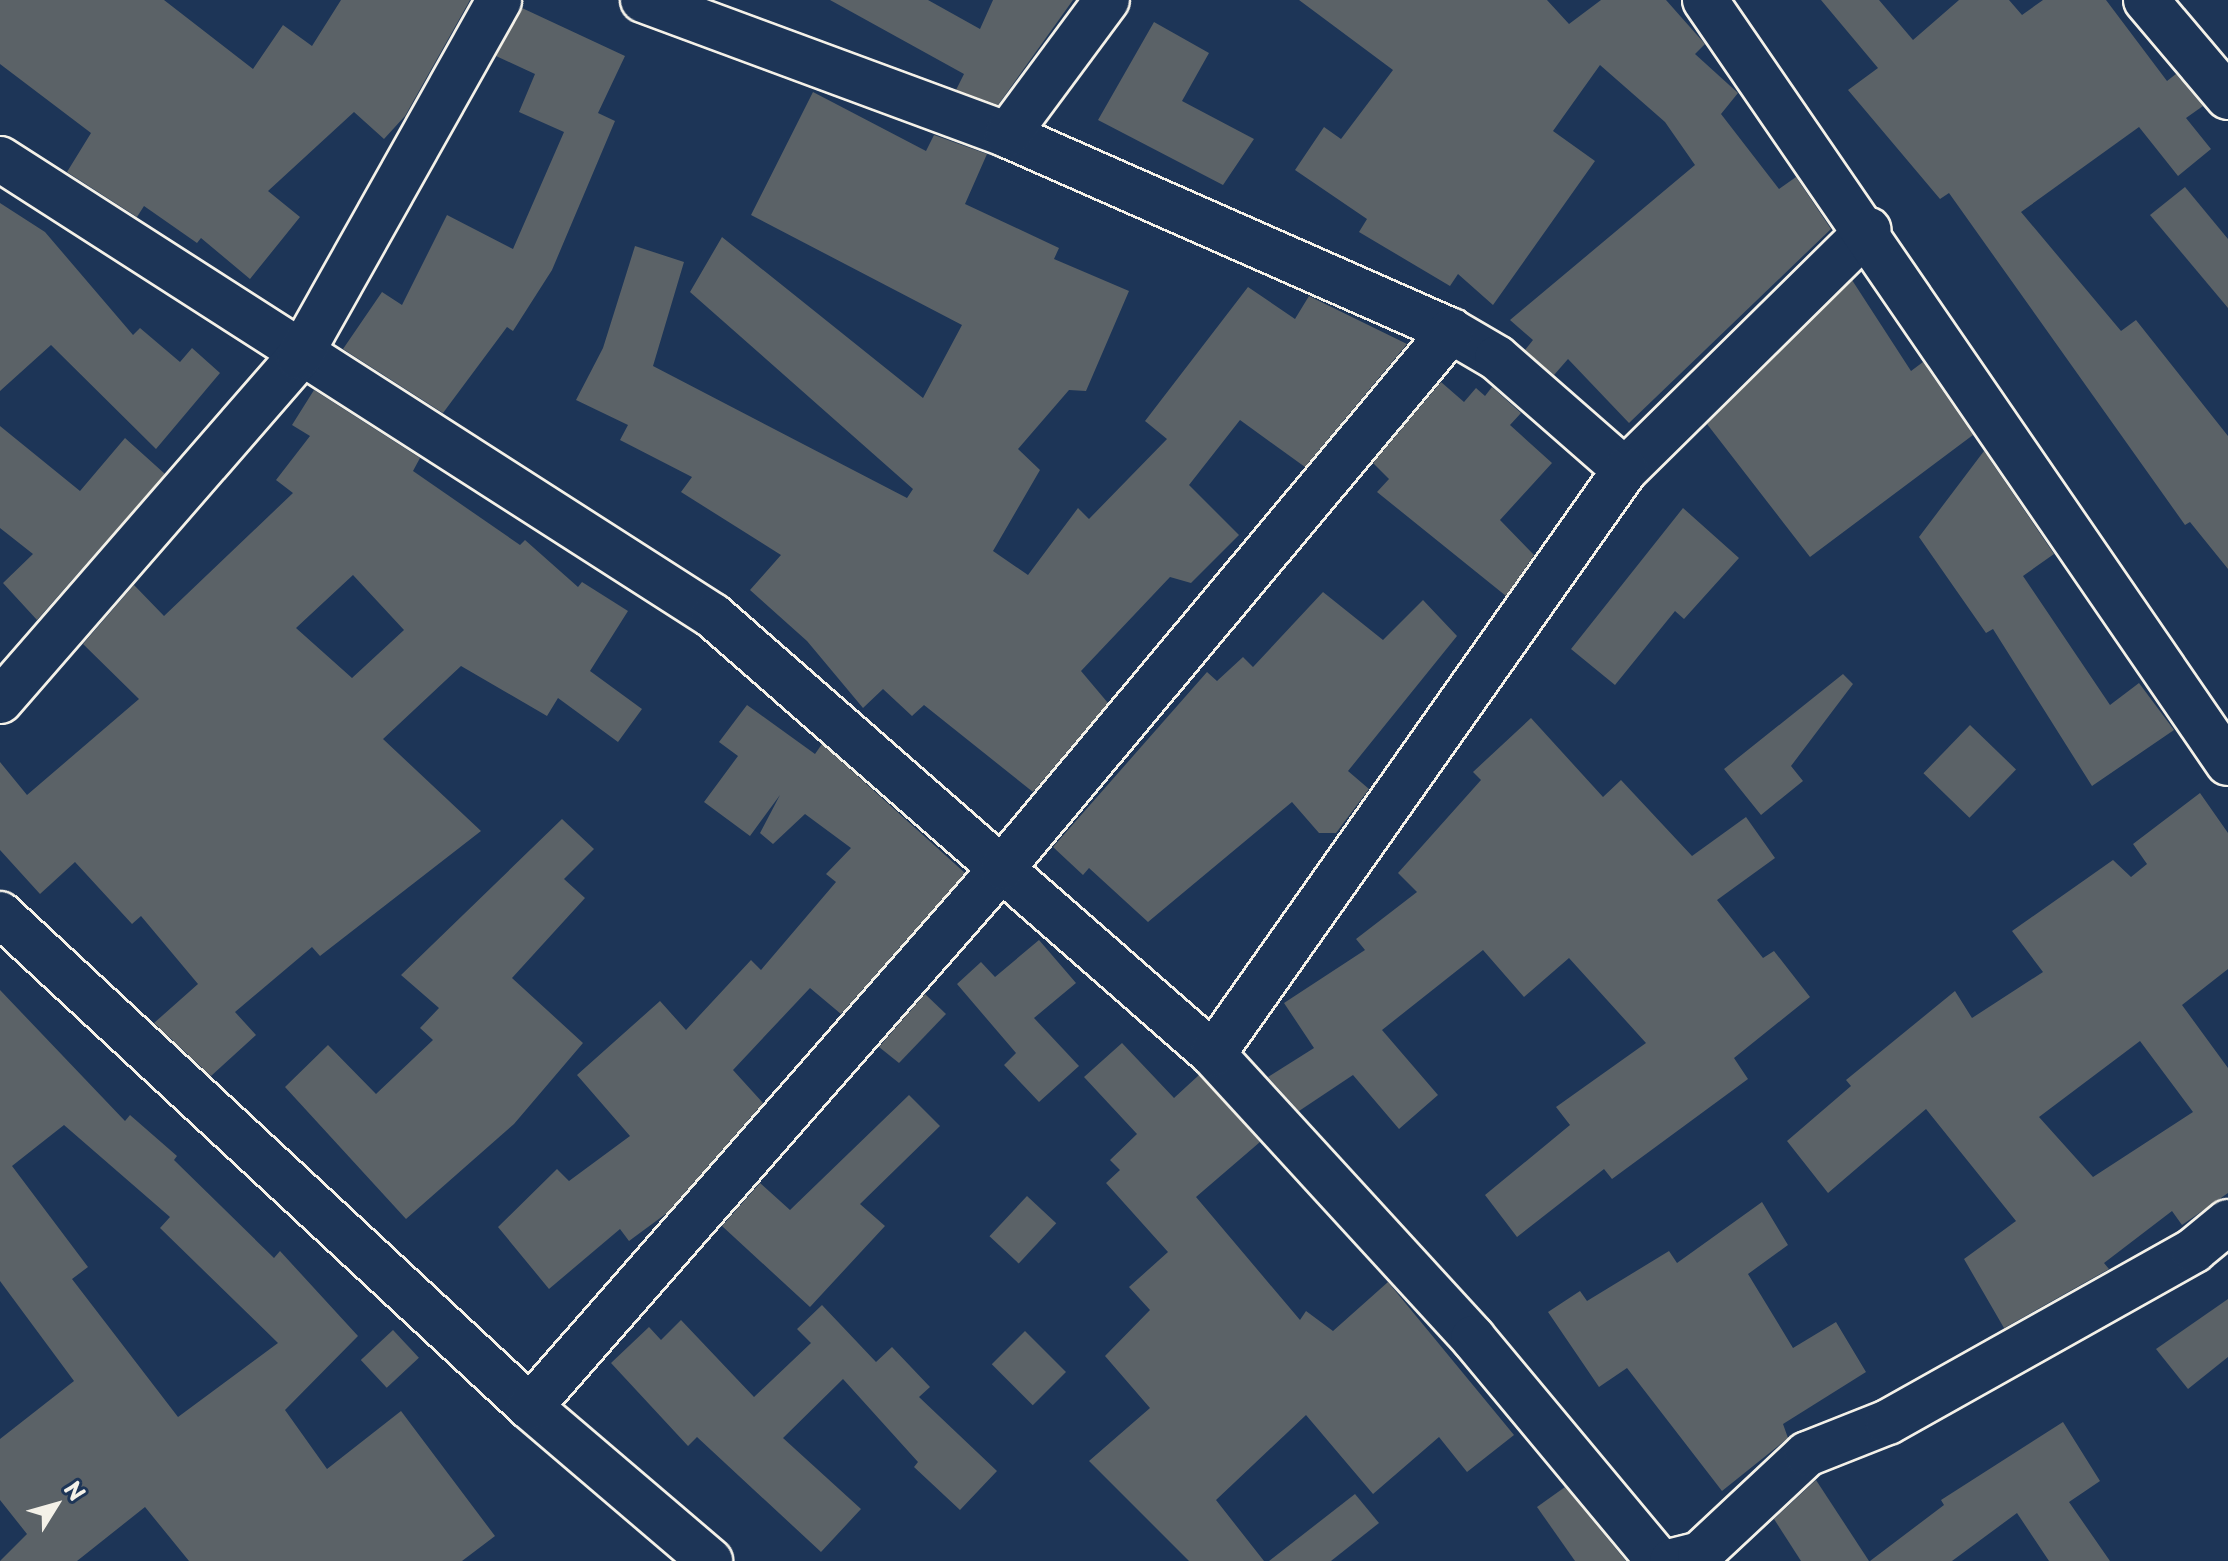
<!DOCTYPE html>
<html>
<head>
<meta charset="utf-8">
<style>
  body { margin:0 }
  #map { position:relative; width:2228px; height:1561px; overflow:hidden; background:#1d3557; font-family:"Playpen Sans",sans-serif }
  div>[style] { position:absolute }
  [style*='--x'] { left:calc(var(--x)*1px); top:calc(var(--y)*1px); width:calc(var(--w)*1px); rotate:calc(var(--a)*1deg) }
  .building>* { inset:0; background:#5b6267; transform-origin:0 0 }
  .roads { filter:drop-shadow(2px 0 #f4f1e8) drop-shadow(-2px 0 #f4f1e8) drop-shadow(0 2px #f4f1e8) drop-shadow(0 -2px #f4f1e8) }
  .minor>* { height:44px; margin:-22px; padding:0 22px; transform-origin:22px; border-radius:22px; background:#1d3557 }
  span { translate:-50% -50%; white-space:nowrap; text-align:center; line-height:1.15; -webkit-text-stroke:7px #1d3557; paint-order:stroke }
  .north { position:absolute; left:16px; top:1465px; width:80px; height:80px; -webkit-text-stroke:6px #1d3557; paint-order:stroke; rotate:53deg; font-size:22px; font-weight:700; line-height:32px; text-align:center; color:#f4f1e8 }
  .north::after { content:''; display:block; margin:auto; width:28px; height:36px; background:#f4f1e8; clip-path:polygon(50% 0,100% 100%,50% 72%,0 100%) }
</style>
</head>
<body>
<div id="map">
  <div class="building">
    <div style="clip-path:polygon(0 0,164px 0,253px 69px,283px 25px,312px 46px,341px 0,470px 0,405px 116px,384px 139px,354px 112px,268px 191px,300px 217px,250px 279px,201px 238px,197px 243px,144px 206px,137px 217px,67px 172px,91px 133px,0 64px)"></div>
    <div style="clip-path:polygon(830px 0,928px 0,980px 29px,993px 0,1073px 0,998px 105px,956px 90px,964px 74px)"></div>
    <div style="clip-path:polygon(1299px 0,1547px 0,1569px 24px,1601px 0,1666px 0,1705px 44px,1695px 54px,1738px 93px,1721px 114px,1779px 189px,1796px 177px,1831px 229px,1629px 423px,1568px 359px,1554px 375px,1525px 350px,1533px 340px,1510px 320px,1695px 165px,1665px 122px,1600px 65px,1553px 131px,1595px 161px,1493px 305px,1458px 274px,1450px 286px,1359px 232px,1367px 219px,1295px 170px,1324px 127px,1341px 139px,1393px 70px)"></div>
    <div style="clip-path:polygon(1821px 0,1879px 0,1913px 40px,1959px 0,2009px 0,2022px 15px,2043px 0,2106px 0,2167px 81px,2176px 74px,2203px 106px,2186px 118px,2211px 149px,2178px 176px,2139px 127px,2021px 212px,2121px 331px,2136px 320px,2228px 436px,2228px 569px,2190px 522px,2185px 525px,1949px 193px,1940px 199px,1848px 90px,1878px 68px)"></div>
    <div style="clip-path:polygon(522px 8px,625px 56px,598px 113px,615px 121px,552px 270px,513px 331px,507px 327px,443px 413px,343px 349px,382px 292px,402px 305px,447px 215px,513px 249px,564px 132px,519px 112px,535px 74px,496px 56px)"></div>
    <div style="clip-path:polygon(1154px 22px,1209px 53px,1182px 101px,1254px 139px,1223px 185px,1098px 120px)"></div>
    <div style="clip-path:polygon(813px 92px,926px 151px,934px 135px,987px 154px,965px 204px,1059px 248px,1054px 259px,1129px 291px,1086px 391px,1069px 390px,1018px 449px,1040px 470px,993px 551px,1028px 575px,1078px 508px,1089px 519px,1167px 439px,1145px 421px,1248px 287px,1295px 319px,1309px 296px,1407px 344px,1305px 467px,1240px 420px,1189px 485px,1239px 535px,1191px 583px,1170px 577px,1081px 671px,1108px 703px,1033px 792px,924px 705px,912px 716px,883px 689px,863px 708px,807px 641px,750px 590px,781px 555px,681px 492px,692px 477px,620px 440px,628px 425px,576px 400px,603px 348px,635px 246px,684px 262px,653px 366px,907px 498px,913px 489px,690px 292px,722px 237px,923px 398px,962px 325px,751px 215px)"></div>
    <div style="clip-path:polygon(2185px 187px,2228px 239px,2228px 308px,2150px 215px)"></div>
    <div style="clip-path:polygon(0 203px,45px 232px,133px 335px,140px 328px,180px 362px,192px 348px,220px 373px,156px 449px,51px 345px,0 391px)"></div>
    <div style="clip-path:polygon(1852px 280px,1911px 371px,1923px 362px,1973px 435px,1810px 557px,1707px 424px)"></div>
    <div style="clip-path:polygon(1441px 382px,1464px 402px,1476px 388px,1485px 396px,1492px 387px,1521px 413px,1510px 425px,1552px 463px,1500px 520px,1534px 555px,1506px 596px,1377px 492px,1389px 479px,1373px 463px)"></div>
    <div style="clip-path:polygon(evenodd,314px 390px,420px 458px,413px 471px,520px 545px,525px 540px,578px 587px,582px 582px,628px 611px,590px 671px,642px 709px,618px 742px,558px 698px,547px 716px,461px 666px,383px 739px,481px 831px,320px 956px,312px 947px,235px 1012px,256px 1035px,211px 1076px,154px 1023px,198px 984px,141px 916px,132px 924px,75px 862px,40px 894px,0 850px,0 762px,27px 795px,139px 699px,83px 644px,134px 585px,164px 616px,293px 493px,276px 480px,310px 436px,292px 425px,314px 390px,353px 575px,404px 630px,352px 678px,296px 628px,353px 575px)"></div>
    <div style="clip-path:polygon(0 426px,80px 491px,125px 438px,165px 474px,37px 620px,3px 583px,33px 554px,0 528px)"></div>
    <div style="clip-path:polygon(1984px 451px,2054px 554px,2023px 576px,2110px 705px,2139px 683px,2174px 730px,2092px 786px,1993px 629px,1986px 633px,1919px 537px)"></div>
    <div style="clip-path:polygon(1683px 508px,1739px 558px,1684px 619px,1675px 611px,1615px 685px,1571px 649px)"></div>
    <div style="clip-path:polygon(1323px 592px,1383px 640px,1423px 600px,1457px 636px,1348px 771px,1369px 789px,1336px 833px,1319px 833px,1292px 802px,1148px 922px,1089px 868px,1083px 875px,1053px 847px,1207px 672px,1217px 681px,1243px 657px,1253px 667px)"></div>
    <div style="clip-path:polygon(1843px 674px,1853px 684px,1791px 766px,1803px 781px,1761px 815px,1724px 769px)"></div>
    <div style="clip-path:polygon(747px 705px,815px 754px,822px 744px,965px 873px,841px 1014px,810px 988px,733px 1070px,763px 1103px,667px 1213px,629px 1241px,620px 1229px,549px 1289px,498px 1227px,557px 1169px,569px 1181px,630px 1136px,577px 1075px,660px 1001px,686px 1030px,751px 960px,761px 970px,836px 882px,826px 874px,851px 848px,805px 814px,773px 844px,760px 833px,780px 795px,750px 836px,704px 802px,738px 756px,719px 742px)"></div>
    <div style="clip-path:polygon(1531px 718px,1603px 797px,1621px 780px,1692px 856px,1746px 817px,1775px 858px,1717px 900px,1763px 958px,1774px 951px,1810px 997px,1734px 1058px,1748px 1079px,1612px 1179px,1604px 1169px,1517px 1237px,1485px 1195px,1570px 1125px,1556px 1107px,1646px 1043px,1569px 958px,1524px 997px,1483px 950px,1382px 1030px,1438px 1095px,1399px 1129px,1353px 1075px,1299px 1111px,1268px 1077px,1314px 1048px,1284px 1003px,1365px 950px,1356px 939px,1417px 892px,1398px 873px,1481px 780px,1473px 772px)"></div>
    <div style="left:1970px;top:725px;width:64px;height:67px;rotate:44deg"></div>
    <div style="clip-path:polygon(evenodd,2200px 793px,2228px 833px,2228px 969px,2182px 1005px,2228px 1068px,2228px 1193px,2182px 1225px,2172px 1211px,2104px 1263px,2109px 1269px,2004px 1328px,1964px 1259px,2016px 1221px,1926px 1109px,1828px 1193px,1787px 1141px,1851px 1086px,1846px 1080px,1955px 991px,1972px 1018px,2043px 972px,2012px 931px,2113px 860px,2131px 877px,2147px 864px,2133px 844px,2200px 793px,2140px 1041px,2193px 1112px,2093px 1177px,2039px 1117px,2140px 1041px)"></div>
    <div style="clip-path:polygon(562px 819px,594px 849px,564px 879px,585px 898px,512px 978px,583px 1043px,514px 1124px,406px 1219px,285px 1087px,328px 1045px,376px 1094px,433px 1040px,420px 1028px,439px 1008px,401px 975px)"></div>
    <div style="clip-path:polygon(1039px 940px,1076px 983px,1034px 1018px,1079px 1066px,1039px 1102px,1004px 1065px,1016px 1053px,957px 984px,981px 962px,995px 977px)"></div>
    <div style="clip-path:polygon(evenodd,0 990px,125px 1121px,130px 1115px,177px 1156px,174px 1160px,274px 1258px,280px 1251px,358px 1336px,285px 1410px,327px 1469px,401px 1411px,495px 1536px,462px 1561px,189px 1561px,145px 1507px,77px 1561px,0 1561px,27px 1534px,0 1500px,0 1439px,74px 1381px,0 1281px,0 990px,64px 1125px,170px 1217px,160px 1228px,278px 1343px,178px 1417px,72px 1279px,88px 1267px,12px 1166px,64px 1125px)"></div>
    <div style="clip-path:polygon(925px 994px,946px 1014px,899px 1063px,879px 1047px)"></div>
    <div style="clip-path:polygon(1122px 1043px,1174px 1098px,1199px 1075px,1260px 1142px,1196px 1197px,1300px 1320px,1306px 1311px,1333px 1331px,1388px 1282px,1514px 1435px,1467px 1472px,1439px 1437px,1373px 1494px,1306px 1415px,1216px 1500px,1264px 1561px,1189px 1561px,1089px 1461px,1150px 1408px,1105px 1356px,1150px 1310px,1129px 1287px,1168px 1252px,1106px 1183px,1120px 1170px,1110px 1160px,1137px 1134px,1084px 1077px)"></div>
    <div style="clip-path:polygon(909px 1095px,940px 1126px,860px 1204px,885px 1226px,810px 1307px,722px 1226px,760px 1183px,790px 1210px)"></div>
    <div style="left:1027px;top:1196px;width:40px;height:55px;rotate:43deg"></div>
    <div style="clip-path:polygon(1762px 1202px,1788px 1245px,1748px 1274px,1793px 1348px,1836px 1322px,1866px 1372px,1783px 1424px,1788px 1438px,1722px 1491px,1627px 1368px,1599px 1387px,1548px 1312px,1580px 1291px,1587px 1301px,1669px 1251px,1677px 1263px)"></div>
    <div style="clip-path:polygon(2228px 1299px,2228px 1357px,2188px 1389px,2156px 1349px)"></div>
    <div style="clip-path:polygon(822px 1305px,876px 1362px,892px 1347px,930px 1387px,919px 1397px,997px 1471px,960px 1510px,914px 1467px,918px 1462px,843px 1379px,783px 1438px,861px 1509px,821px 1552px,697px 1437px,688px 1446px,611px 1363px,649px 1327px,661px 1340px,681px 1320px,754px 1397px,811px 1343px,797px 1329px)"></div>
    <div style="left:393px;top:1330px;width:38px;height:44px;rotate:47deg"></div>
    <div style="left:1025px;top:1331px;width:58px;height:47px;rotate:45deg"></div>
    <div style="clip-path:polygon(2063px 1422px,2100px 1481px,2069px 1502px,2110px 1561px,2049px 1561px,2017px 1513px,1952px 1561px,1870px 1561px,1944px 1505px,1941px 1500px)"></div>
    <div style="clip-path:polygon(1816px 1480px,1869px 1561px,1801px 1561px,1774px 1519px)"></div>
    <div style="clip-path:polygon(1565px 1487px,1626px 1561px,1575px 1561px,1537px 1507px)"></div>
    <div style="clip-path:polygon(1355px 1494px,1379px 1523px,1331px 1561px,1269px 1561px)"></div>
  </div>
  <div class="roads">
    <div class="minor">
      <div style="--x:643;--y:0;--w:388;--a:20.3"></div>
      <div style="--x:1007;--y:135;--w:485;--a:23.8"></div>
      <div style="--x:1451;--y:331;--w:53;--a:30.4"></div>
      <div style="--x:1497;--y:358;--w:170;--a:41.2"></div>
      <div style="--x:1625;--y:470;--w:342;--a:-44.6"></div>
      <div style="--x:1705;--y:0;--w:925;--a:55.57"></div>
      <div style="--x:2146;--y:0;--w:127;--a:49.8"></div>
      <div style="--x:1007;--y:135;--w:168;--a:-53.5"></div>
      <div style="--x:0;--y:159;--w:847;--a:32.66"></div>
      <div style="--x:713;--y:616;--w:665;--a:41.22"></div>
      <div style="--x:1213;--y:1054;--w:385;--a:47.5"></div>
      <div style="--x:1473;--y:1338;--w:290;--a:50.2"></div>
      <div style="--x:0;--y:701;--w:456;--a:-49"></div>
      <div style="--x:299;--y:357;--w:409;--a:-60.7"></div>
      <div style="--x:0;--y:914;--w:724;--a:42.93"></div>
      <div style="--x:530;--y:1407;--w:237;--a:40.5"></div>
      <div style="--x:1213;--y:1054;--w:715;--a:-54.8"></div>
      <div style="--x:530;--y:1407;--w:718;--a:-48.78"></div>
      <div style="--x:1003;--y:867;--w:699;--a:-50.11"></div>
      <div style="--x:1672;--y:1561;--w:29;--a:-14"></div>
      <div style="--x:1700;--y:1554;--w:146;--a:-43.1"></div>
      <div style="--x:1807;--y:1454;--w:87;--a:-21.6"></div>
      <div style="--x:1888;--y:1422;--w:351;--a:-29.3"></div>
      <div style="--x:2194;--y:1250;--w:44;--a:-39.5"></div>
    </div>
  </div>
  <div class="north">N</div>
</div>
</body>
</html>
